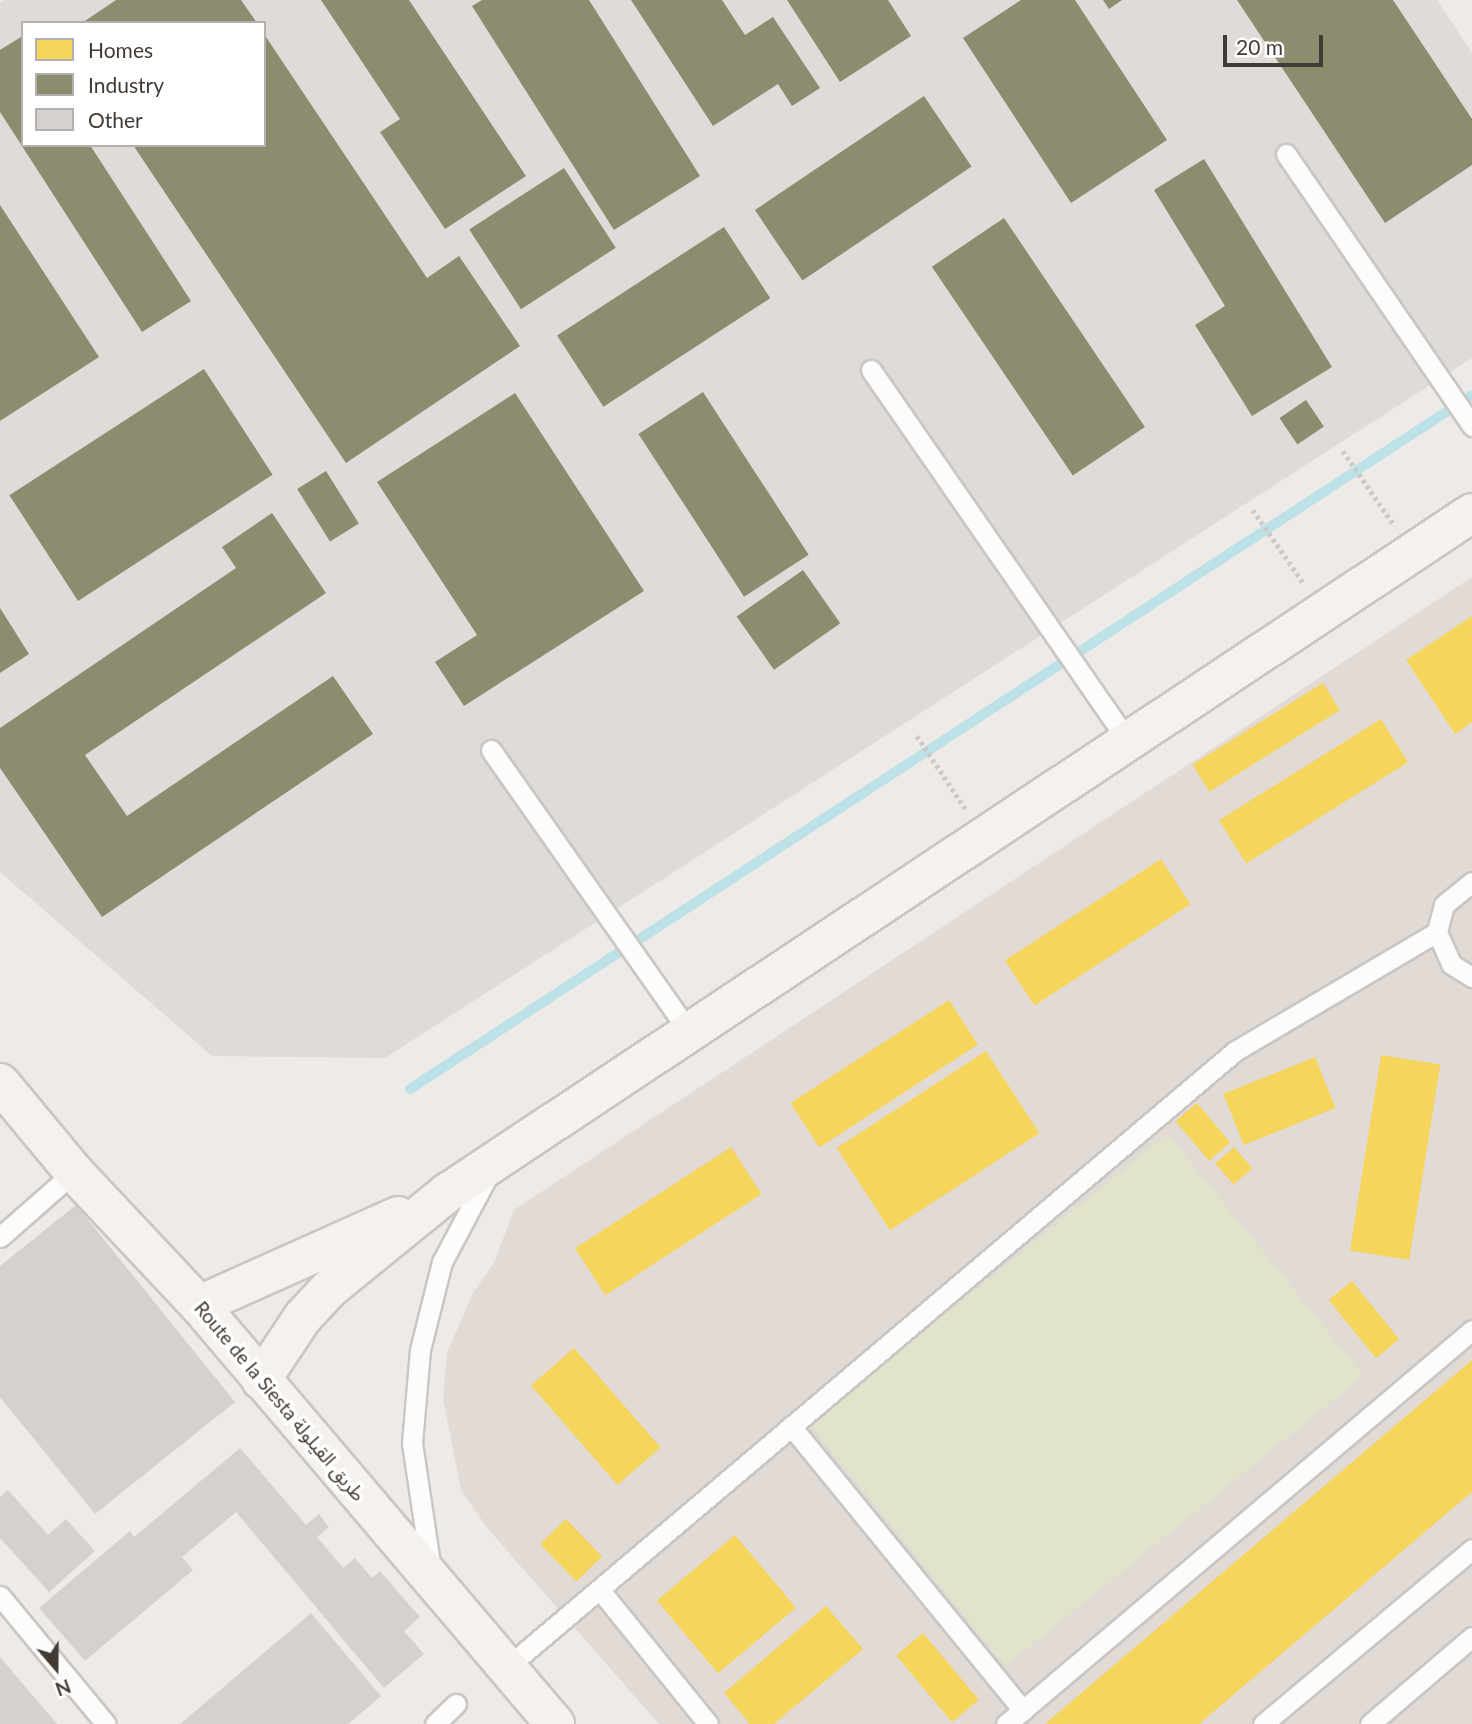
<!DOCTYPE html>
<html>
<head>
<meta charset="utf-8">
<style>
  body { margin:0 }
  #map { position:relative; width:1472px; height:1724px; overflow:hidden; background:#edeae8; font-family:Lato,"Noto Sans Arabic",sans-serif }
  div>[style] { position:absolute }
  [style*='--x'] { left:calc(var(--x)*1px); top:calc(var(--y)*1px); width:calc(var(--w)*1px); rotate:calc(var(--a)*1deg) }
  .residential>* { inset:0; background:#e1dad5 }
  .industrial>* { inset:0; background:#e0dbd9 }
  .green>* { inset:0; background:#e1e4ca; transform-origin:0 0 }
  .homes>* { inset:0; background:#f6d55c; transform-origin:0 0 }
  .industry>* { inset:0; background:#8c8c6e; transform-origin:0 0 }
  .stream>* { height:10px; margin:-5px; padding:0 5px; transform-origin:5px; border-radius:5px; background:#bce1e7 }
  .building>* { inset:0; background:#d5d1cf }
  .path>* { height:4.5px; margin-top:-2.25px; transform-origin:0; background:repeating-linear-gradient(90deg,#cbc9c6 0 3.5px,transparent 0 7px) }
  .roads { filter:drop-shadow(2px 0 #c9c6c4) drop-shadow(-2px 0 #c9c6c4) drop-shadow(0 2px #c9c6c4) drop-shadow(0 -2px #c9c6c4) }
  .lane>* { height:19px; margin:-9.5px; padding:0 9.5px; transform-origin:9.5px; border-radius:9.5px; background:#fcfcfc }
  .secondary>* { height:38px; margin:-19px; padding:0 19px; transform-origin:19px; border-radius:19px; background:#f5f2ee }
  span { translate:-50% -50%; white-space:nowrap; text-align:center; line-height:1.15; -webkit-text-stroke:7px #fff; paint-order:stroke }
  .street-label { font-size:19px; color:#423a35 }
  .legend { position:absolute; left:21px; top:21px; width:245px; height:126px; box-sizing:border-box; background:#fff; border:2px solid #b3b0ae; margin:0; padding:9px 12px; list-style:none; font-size:21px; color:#423a35 }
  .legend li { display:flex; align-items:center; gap:14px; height:35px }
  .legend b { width:35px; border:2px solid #b3b0ae }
  .north { position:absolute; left:21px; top:1633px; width:70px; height:70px; -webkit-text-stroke:5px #fff; paint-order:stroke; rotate:160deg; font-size:19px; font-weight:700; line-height:28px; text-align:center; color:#423a35 }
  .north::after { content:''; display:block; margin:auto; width:24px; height:32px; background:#423a35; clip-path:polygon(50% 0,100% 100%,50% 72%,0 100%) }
  .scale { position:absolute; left:1223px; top:35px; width:100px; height:32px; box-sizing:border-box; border:4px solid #423a35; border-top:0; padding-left:9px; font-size:21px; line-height:24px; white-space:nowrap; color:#423a35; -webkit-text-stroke:5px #fff; paint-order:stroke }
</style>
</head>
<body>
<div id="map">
  <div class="residential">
    <div style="clip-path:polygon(1472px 577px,1472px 1724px,659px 1724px,488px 1529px,461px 1490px,443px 1398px,447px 1353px,473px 1293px,494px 1263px,514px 1210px)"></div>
  </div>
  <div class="industrial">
    <div style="clip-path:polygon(evenodd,4px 0,1437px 0,1472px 53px,1472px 358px,385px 1058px,212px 1056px,0 872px,0 3px,4px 0,23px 23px,264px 23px,264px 145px,23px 145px,23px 23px)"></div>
  </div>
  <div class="green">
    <div style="left:1168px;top:1134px;width:311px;height:461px;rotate:51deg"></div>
  </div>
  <div class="homes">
    <div style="clip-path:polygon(1472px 616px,1472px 722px,1455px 734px,1406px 660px)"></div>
    <div style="left:1323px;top:683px;width:32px;height:154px;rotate:58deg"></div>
    <div style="left:1381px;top:719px;width:51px;height:191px;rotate:58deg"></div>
    <div style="left:1161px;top:859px;width:54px;height:186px;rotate:57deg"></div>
    <div style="left:949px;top:1000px;width:53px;height:189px;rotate:57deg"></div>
    <div style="left:986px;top:1051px;width:98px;height:178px;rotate:57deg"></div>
    <div style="left:1381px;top:1055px;width:60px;height:198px;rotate:9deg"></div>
    <div style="left:1315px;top:1057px;width:55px;height:99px;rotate:68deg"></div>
    <div style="left:1197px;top:1103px;width:52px;height:28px;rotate:50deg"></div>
    <div style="left:731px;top:1147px;width:56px;height:186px;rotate:57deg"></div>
    <div style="left:1234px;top:1147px;width:28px;height:25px;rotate:49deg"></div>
    <div style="left:1352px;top:1281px;width:75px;height:30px;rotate:51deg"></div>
    <div style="left:574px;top:1348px;width:132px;height:57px;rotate:49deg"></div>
    <div style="clip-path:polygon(1472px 1360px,1472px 1492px,1199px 1724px,1045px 1724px)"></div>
    <div style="left:566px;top:1519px;width:52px;height:36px;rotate:46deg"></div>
    <div style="left:735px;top:1535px;width:95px;height:102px;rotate:50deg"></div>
    <div style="clip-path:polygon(826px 1606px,863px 1649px,774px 1724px,750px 1724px,724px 1693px)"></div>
    <div style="left:923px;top:1633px;width:87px;height:35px;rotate:50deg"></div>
  </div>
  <div class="industry">
    <div style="clip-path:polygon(116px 0,241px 0,257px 23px,82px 23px)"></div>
    <div style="clip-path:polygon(321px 0,409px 0,526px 176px,445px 229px,380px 132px,400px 119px)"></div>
    <div style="clip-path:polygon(482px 0,589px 0,700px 176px,614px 230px,472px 6px)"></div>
    <div style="clip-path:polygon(631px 0,722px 0,745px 35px,773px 17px,820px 88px,792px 106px,778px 84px,713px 126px)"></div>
    <div style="clip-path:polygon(787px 0,888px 0,911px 36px,840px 82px)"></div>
    <div style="clip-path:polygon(1021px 0,1075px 0,1167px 140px,1071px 203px,963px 38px)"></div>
    <div style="clip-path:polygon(1103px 0,1122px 0,1109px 9px)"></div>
    <div style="clip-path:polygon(1237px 0,1393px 0,1472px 119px,1472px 165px,1385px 223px)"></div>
    <div style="clip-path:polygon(264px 34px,427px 278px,459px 256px,520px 346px,346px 463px,133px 145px,264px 145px)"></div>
    <div style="clip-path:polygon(21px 37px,23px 145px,90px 145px,191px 301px,142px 332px,0 112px,0 50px)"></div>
    <div style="left:924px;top:96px;width:85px;height:204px;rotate:56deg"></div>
    <div style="clip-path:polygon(1204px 159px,1332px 367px,1252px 416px,1195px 325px,1225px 306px,1154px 190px)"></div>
    <div style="left:564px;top:168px;width:95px;height:113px;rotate:57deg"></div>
    <div style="clip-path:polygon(0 205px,99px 357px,0 421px)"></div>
    <div style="left:1004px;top:218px;width:252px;height:87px;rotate:56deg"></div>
    <div style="left:724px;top:227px;width:85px;height:199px;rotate:57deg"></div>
    <div style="left:204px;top:369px;width:126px;height:232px;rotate:57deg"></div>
    <div style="left:703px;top:392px;width:194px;height:77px;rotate:57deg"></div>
    <div style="clip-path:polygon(515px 393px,644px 591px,464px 706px,435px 662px,477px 635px,377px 482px)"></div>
    <div style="left:1306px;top:400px;width:32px;height:32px;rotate:56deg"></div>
    <div style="left:326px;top:471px;width:62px;height:34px;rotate:58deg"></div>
    <div style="clip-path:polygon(272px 513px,326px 593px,85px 755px,127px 816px,333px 676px,373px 734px,102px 917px,0 768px,0 728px,236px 568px,222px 547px)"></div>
    <div style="left:803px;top:570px;width:65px;height:81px;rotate:55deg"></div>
    <div style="clip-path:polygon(0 608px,29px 654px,0 673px)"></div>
  </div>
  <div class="stream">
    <div style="--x:410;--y:1089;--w:1269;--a:-33.16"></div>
  </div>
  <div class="building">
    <div style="clip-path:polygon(76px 1205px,235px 1402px,95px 1514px,0 1397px,0 1266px)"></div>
    <div style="clip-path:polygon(240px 1448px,306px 1525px,319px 1514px,329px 1527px,317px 1537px,343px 1568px,355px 1558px,372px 1578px,380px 1571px,420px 1617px,404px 1631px,424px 1654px,384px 1688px,236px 1512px,182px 1557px,193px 1570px,85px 1661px,39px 1608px,130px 1531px,134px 1537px)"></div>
    <div style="clip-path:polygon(8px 1490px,48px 1535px,66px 1519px,95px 1551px,49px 1592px,0 1538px,0 1497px)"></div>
    <div style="clip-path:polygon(311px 1613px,381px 1696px,348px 1724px,180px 1724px)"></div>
    <div style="clip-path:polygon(0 1657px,57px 1724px,0 1724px)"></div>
  </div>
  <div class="path">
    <div style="--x:1343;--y:451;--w:90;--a:55.4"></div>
    <div style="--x:1253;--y:510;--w:90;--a:55.4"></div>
    <div style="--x:917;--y:736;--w:87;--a:56.3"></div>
  </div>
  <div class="roads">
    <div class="lane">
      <div style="--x:1286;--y:154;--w:330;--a:55.6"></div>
      <div style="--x:871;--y:370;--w:451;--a:55.3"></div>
      <div style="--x:491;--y:750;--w:345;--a:54.9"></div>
      <div style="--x:1472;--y:882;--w:36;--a:141"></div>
      <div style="--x:1444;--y:905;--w:28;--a:105"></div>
      <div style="--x:1437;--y:932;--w:35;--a:66"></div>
      <div style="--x:1451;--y:964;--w:25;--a:32"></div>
      <div style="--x:0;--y:1237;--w:98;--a:-41.3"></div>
      <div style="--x:791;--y:1426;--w:367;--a:50.8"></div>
      <div style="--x:1023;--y:1710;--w:588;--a:-40.24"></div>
      <div style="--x:431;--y:1570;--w:128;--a:-98.5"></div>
      <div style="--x:412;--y:1443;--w:93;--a:-85.1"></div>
      <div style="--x:420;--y:1350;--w:91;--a:-76"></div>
      <div style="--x:442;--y:1262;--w:98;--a:-62.1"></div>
      <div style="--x:600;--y:1590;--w:172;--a:51.1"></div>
      <div style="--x:0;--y:1596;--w:166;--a:50.4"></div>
      <div style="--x:506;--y:1668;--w:955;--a:-40.24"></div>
      <div style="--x:1235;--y:1051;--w:234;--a:-30.5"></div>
      <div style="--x:435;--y:1724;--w:29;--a:-44"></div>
      <div style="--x:1006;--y:1724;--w:22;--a:-39"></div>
      <div style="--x:1263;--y:1724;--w:273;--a:-39.9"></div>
      <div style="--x:1370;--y:1724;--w:134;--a:-40.5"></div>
    </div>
    <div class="secondary">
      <div style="--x:0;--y:1083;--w:116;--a:50.3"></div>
      <div style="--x:74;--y:1172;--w:183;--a:46.8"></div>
      <div style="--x:199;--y:1305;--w:550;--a:49.65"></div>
      <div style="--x:199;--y:1305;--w:218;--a:-24.1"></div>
      <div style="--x:261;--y:1380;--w:76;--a:-56.3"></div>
      <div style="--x:303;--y:1317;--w:38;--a:-47"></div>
      <div style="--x:329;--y:1289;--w:152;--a:-39.1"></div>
      <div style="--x:447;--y:1193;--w:1230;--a:-33.56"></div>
    </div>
  </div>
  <div class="street-label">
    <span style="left:280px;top:1401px;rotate:50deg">Route de la Siesta طريق القيلولة</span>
  </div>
  <ul class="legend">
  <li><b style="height:19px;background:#f6d55c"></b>Homes</li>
  <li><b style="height:19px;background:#8c8c6e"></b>Industry</li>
  <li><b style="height:19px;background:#d5d1cf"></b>Other</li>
  </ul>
  <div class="north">N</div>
  <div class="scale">20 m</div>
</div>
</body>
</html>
